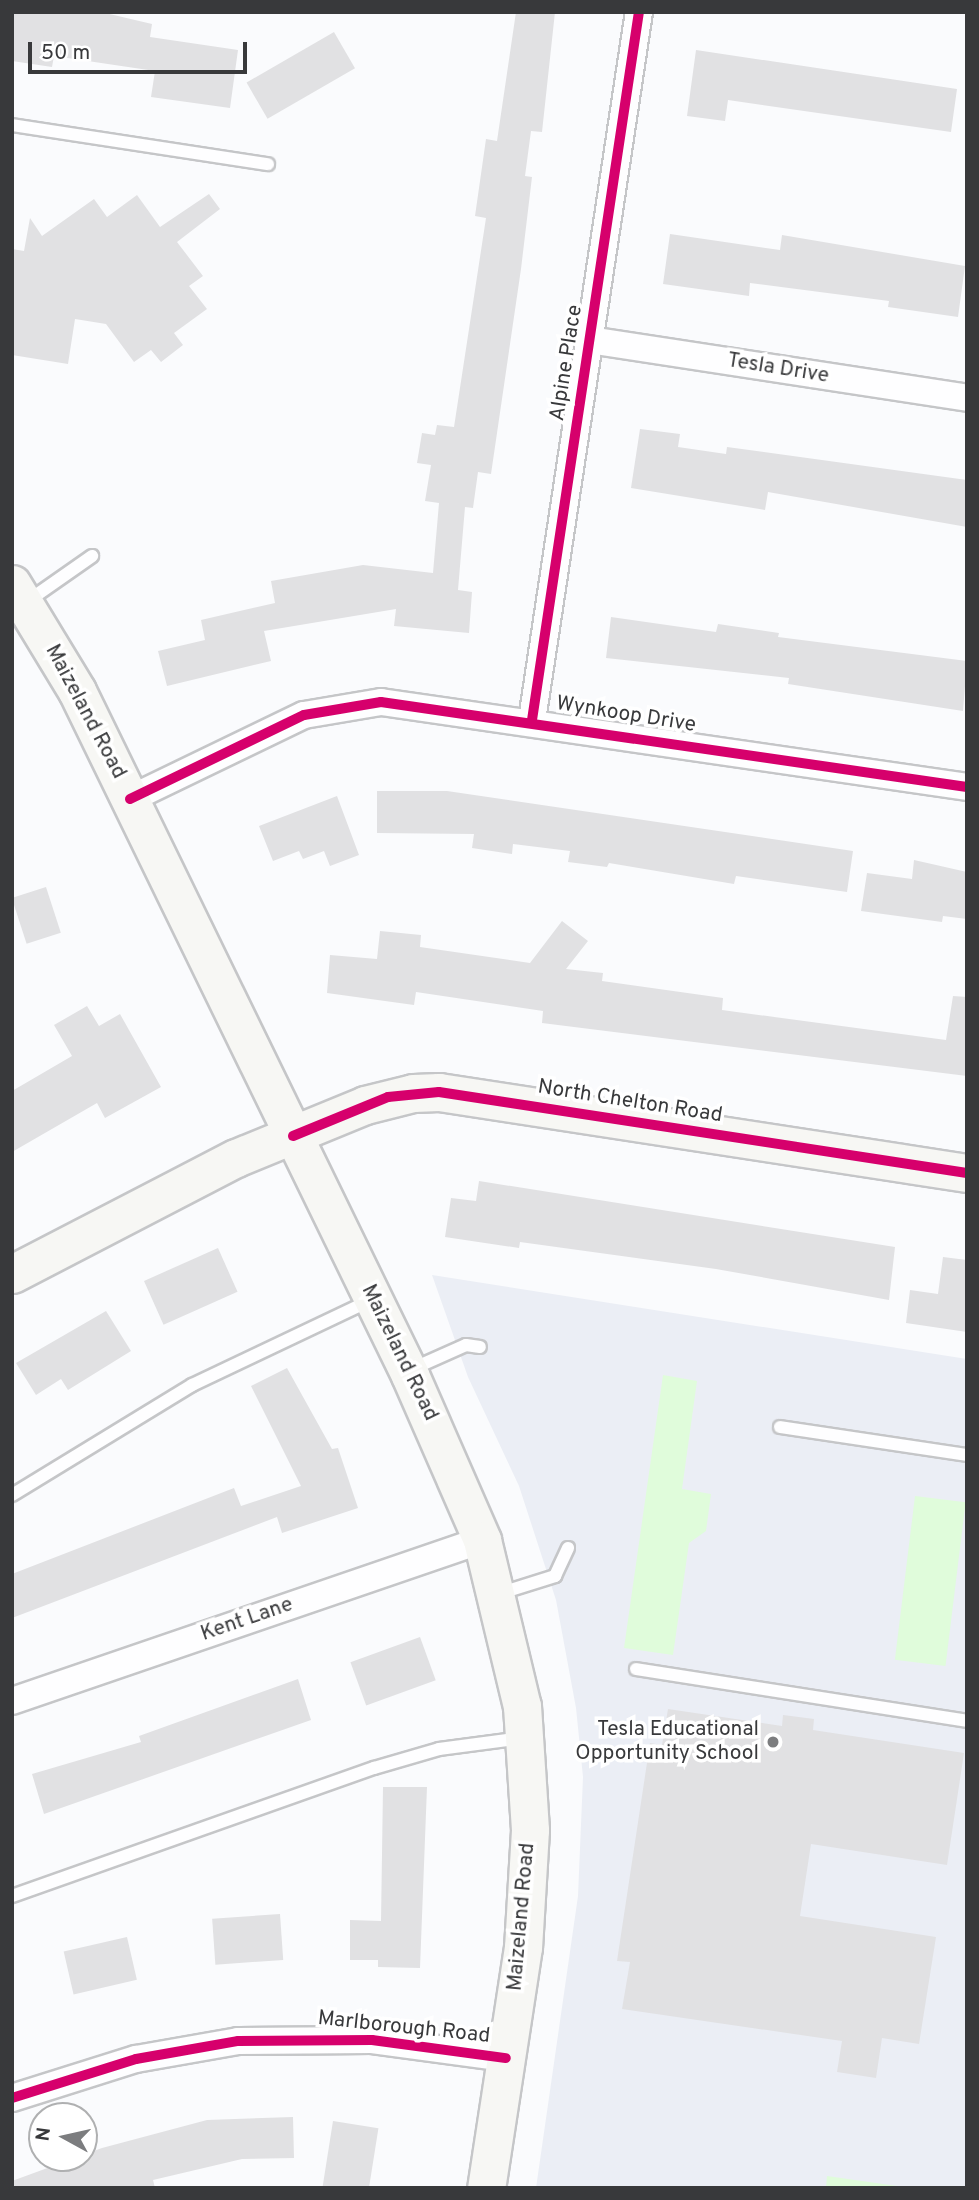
<!DOCTYPE html>
<html>
<head>
<meta charset="utf-8">
<style>
  body { margin:0 }
  #map { position:relative; width:979px; height:2200px; overflow:hidden; background:#fafbfd; font-family:Overpass,sans-serif }
  div>[style] { position:absolute }
  [style*='--x'] { left:calc(var(--x)*1px); top:calc(var(--y)*1px); width:calc(var(--w)*1px); rotate:calc(var(--a)*1deg) }
  .built>* { inset:0; background:#ebeef5 }
  .green>* { inset:0; background:#e0fcdb; transform-origin:0 0 }
  .building>* { inset:0; background:#e1e1e3; transform-origin:0 0 }
  .roads { filter:drop-shadow(2px 0 #c5c6c8) drop-shadow(-2px 0 #c5c6c8) drop-shadow(0 2px #c5c6c8) drop-shadow(0 -2px #c5c6c8) }
  .lane>* { height:12px; margin:-6px; padding:0 6px; transform-origin:6px; border-radius:6px; background:#fefeff }
  .street>* { height:26px; margin:-13px; padding:0 13px; transform-origin:13px; border-radius:13px; background:#fefeff }
  .secondary>* { height:37px; margin:-18.5px; padding:0 18.5px; transform-origin:18.5px; border-radius:18.5px; background:#f7f7f4 }
  .cycleway>* { height:10px; margin:-5px; padding:0 5px; transform-origin:5px; border-radius:5px; background:#d6006c }
  .dots>* { width:19px; height:19px; translate:-50% -50%; box-sizing:border-box; border:4px solid #fff; border-radius:50% }
  span { translate:-50% -50%; white-space:nowrap; text-align:center; line-height:1.15; -webkit-text-stroke:7px #fff; paint-order:stroke }
  .street-label { font-size:21px; color:#38393b }
  .poi-label { font-size:21px; color:#38393b }
  .right { translate:-100% -50%; text-align:right }
  .frame { position:absolute; inset:0; border:14px solid #38393b; pointer-events:none }
  .north { position:absolute; left:28px; top:2102px; width:70px; height:70px; box-sizing:border-box; background:#fff; border:2px solid #afb0b1; border-radius:50%; rotate:278deg; font-size:19px; font-weight:700; line-height:28px; text-align:center; color:#38393b }
  .north::after { content:''; display:block; margin:auto; width:24px; height:32px; background:#7c7d7f; clip-path:polygon(50% 0,100% 100%,50% 72%,0 100%) }
  .scale { position:absolute; left:28px; top:42px; width:219px; height:32px; box-sizing:border-box; border:4px solid #38393b; border-top:0; padding-left:9px; font-size:21px; line-height:24px; white-space:nowrap; color:#38393b; -webkit-text-stroke:5px #fff; paint-order:stroke }
</style>
</head>
<body>
<div id="map">
  <div class="built">
    <div style="clip-path:polygon(432px 1275px,967px 1359px,967px 2188px,536px 2188px,578px 1896px,583px 1777px,576px 1708px,556px 1600px,519px 1486px,468px 1377px)"></div>
  </div>
  <div class="green">
    <div style="clip-path:polygon(663px 1375px,697px 1381px,682px 1489px,711px 1494px,706px 1531px,689px 1543px,673px 1655px,624px 1648px)"></div>
    <div style="left:915px;top:1496px;width:51px;height:165px;rotate:7deg"></div>
    <div style="clip-path:polygon(827px 2176px,911px 2188px,826px 2188px)"></div>
  </div>
  <div class="building">
    <div style="clip-path:polygon(26px 12px,101px 12px,152px 24px,150px 37px,238px 50px,230px 108px,151px 97px,155px 71px,54px 56px,52px 67px,12px 61px,12px 14px)"></div>
    <div style="clip-path:polygon(516px 12px,555px 12px,542px 132px,531px 131px,525px 176px,532px 177px,521px 269px,491px 474px,478px 472px,473px 508px,465px 507px,458px 590px,472px 592px,469px 633px,394px 626px,396px 609px,264px 631px,271px 661px,167px 686px,158px 651px,205px 640px,201px 620px,275px 603px,271px 581px,363px 565px,433px 573px,439px 503px,425px 501px,431px 465px,417px 463px,422px 433px,435px 435px,437px 425px,454px 427px,486px 218px,475px 216px,486px 139px,497px 141px)"></div>
    <div style="left:334px;top:32px;width:42px;height:101px;rotate:60deg"></div>
    <div style="clip-path:polygon(696px 50px,957px 89px,951px 132px,728px 100px,725px 121px,687px 116px)"></div>
    <div style="clip-path:polygon(209px 194px,220px 209px,177px 242px,203px 276px,189px 286px,207px 309px,174px 333px,183px 345px,161px 362px,151px 350px,134px 362px,106px 324px,75px 319px,68px 364px,12px 355px,12px 249px,24px 251px,30px 218px,42px 236px,94px 199px,107px 217px,137px 195px,160px 227px)"></div>
    <div style="clip-path:polygon(670px 234px,780px 250px,782px 235px,965px 266px,958px 317px,888px 307px,889px 301px,750px 283px,749px 296px,663px 284px)"></div>
    <div style="clip-path:polygon(640px 429px,680px 434px,678px 447px,726px 454px,727px 447px,967px 480px,967px 527px,768px 492px,765px 510px,631px 488px)"></div>
    <div style="clip-path:polygon(611px 617px,716px 632px,718px 624px,779px 633px,778px 637px,967px 661px,963px 711px,788px 684px,789px 678px,606px 658px)"></div>
    <div style="clip-path:polygon(377px 791px,447px 791px,853px 851px,847px 892px,736px 876px,734px 884px,609px 863px,607px 867px,568px 862px,570px 851px,513px 844px,512px 854px,472px 848px,474px 834px,377px 833px)"></div>
    <div style="clip-path:polygon(337px 796px,359px 855px,330px 866px,324px 851px,303px 859px,299px 851px,273px 861px,259px 826px)"></div>
    <div style="clip-path:polygon(914px 860px,967px 872px,967px 919px,943px 916px,942px 922px,861px 911px,867px 873px,912px 879px)"></div>
    <div style="left:46px;top:887px;width:48px;height:36px;rotate:72deg"></div>
    <div style="clip-path:polygon(562px 921px,588px 941px,566px 969px,603px 973px,602px 981px,723px 998px,722px 1010px,946px 1040px,953px 996px,967px 997px,967px 1076px,542px 1023px,543px 1011px,416px 992px,414px 1005px,327px 993px,330px 955px,377px 959px,380px 931px,421px 935px,420px 947px,530px 963px)"></div>
    <div style="clip-path:polygon(87px 1006px,99px 1026px,120px 1014px,161px 1087px,105px 1118px,97px 1103px,12px 1152px,12px 1091px,72px 1056px,54px 1025px)"></div>
    <div style="clip-path:polygon(479px 1181px,895px 1247px,889px 1300px,716px 1269px,520px 1242px,519px 1248px,445px 1237px,451px 1198px,476px 1201px)"></div>
    <div style="left:218px;top:1248px;width:48px;height:81px;rotate:66deg"></div>
    <div style="clip-path:polygon(943px 1257px,967px 1260px,967px 1332px,906px 1323px,910px 1290px,938px 1294px)"></div>
    <div style="clip-path:polygon(106px 1311px,131px 1351px,68px 1390px,61px 1379px,36px 1395px,16px 1363px)"></div>
    <div style="clip-path:polygon(287px 1368px,332px 1449px,338px 1448px,358px 1508px,282px 1533px,277px 1517px,12px 1618px,12px 1574px,234px 1488px,241px 1506px,301px 1486px,251px 1386px)"></div>
    <div style="left:420px;top:1637px;width:46px;height:74px;rotate:70deg"></div>
    <div style="clip-path:polygon(298px 1679px,311px 1720px,44px 1814px,32px 1774px,141px 1742px,139px 1736px)"></div>
    <div style="clip-path:polygon(668px 1709px,782px 1726px,783px 1715px,814px 1719px,813px 1730px,964px 1753px,947px 1865px,811px 1844px,800px 1916px,936px 1937px,919px 2044px,882px 2038px,876px 2078px,837px 2072px,842px 2041px,622px 2009px,630px 1962px,617px 1961px,650px 1743px,662px 1745px)"></div>
    <div style="clip-path:polygon(383px 1787px,427px 1787px,420px 1968px,378px 1967px,378px 1960px,350px 1960px,350px 1920px,381px 1921px)"></div>
    <div style="left:280px;top:1914px;width:46px;height:68px;rotate:86deg"></div>
    <div style="left:127px;top:1937px;width:44px;height:65px;rotate:77deg"></div>
    <div style="clip-path:polygon(293px 2117px,294px 2158px,242px 2159px,153px 2180px,155px 2188px,12px 2188px,12px 2181px,102px 2148px,207px 2120px)"></div>
    <div style="left:333px;top:2121px;width:46px;height:68px;rotate:9deg"></div>
  </div>
  <div class="roads">
    <div class="lane">
      <div style="--x:12;--y:125;--w:259;--a:8.7"></div>
      <div style="--x:25;--y:603;--w:82;--a:-35"></div>
      <div style="--x:412;--y:1369;--w:59;--a:-24"></div>
      <div style="--x:466;--y:1345;--w:14;--a:8"></div>
      <div style="--x:780;--y:1427;--w:189;--a:8.5"></div>
      <div style="--x:12;--y:1495;--w:211;--a:-31.4"></div>
      <div style="--x:192;--y:1385;--w:196;--a:-25.4"></div>
      <div style="--x:498;--y:1594;--w:60;--a:-17.5"></div>
      <div style="--x:555;--y:1576;--w:31;--a:-65"></div>
      <div style="--x:636;--y:1669;--w:335;--a:8.9"></div>
      <div style="--x:12;--y:1896;--w:384;--a:-19.5"></div>
      <div style="--x:374;--y:1768;--w:68;--a:-16.3"></div>
      <div style="--x:439;--y:1749;--w:84;--a:-7.5"></div>
    </div>
    <div class="street">
      <div style="--x:590;--y:340;--w:381;--a:8.7"></div>
      <div style="--x:532;--y:720;--w:716;--a:-81.41"></div>
      <div style="--x:130;--y:799;--w:193;--a:-25.8"></div>
      <div style="--x:304;--y:715;--w:78;--a:-9.6"></div>
      <div style="--x:381;--y:702;--w:592;--a:8.25"></div>
      <div style="--x:12;--y:1701;--w:497;--a:-18.9"></div>
      <div style="--x:12;--y:2098;--w:130;--a:-17.5"></div>
      <div style="--x:136;--y:2059;--w:104;--a:-10"></div>
      <div style="--x:238;--y:2041;--w:134;--a:-0.4"></div>
      <div style="--x:372;--y:2040;--w:135;--a:7.7"></div>
    </div>
    <div class="secondary">
      <div style="--x:12;--y:584;--w:125;--a:58.7"></div>
      <div style="--x:77;--y:691;--w:761;--a:64.04"></div>
      <div style="--x:410;--y:1375;--w:180;--a:66.4"></div>
      <div style="--x:482;--y:1540;--w:171;--a:76.5"></div>
      <div style="--x:522;--y:1706;--w:124;--a:86.3"></div>
      <div style="--x:530;--y:1830;--w:117;--a:93.4"></div>
      <div style="--x:523;--y:1947;--w:244;--a:98.7"></div>
      <div style="--x:12;--y:1274;--w:252;--a:-27.4"></div>
      <div style="--x:236;--y:1158;--w:139;--a:-22.3"></div>
      <div style="--x:365;--y:1105;--w:49;--a:-14"></div>
      <div style="--x:413;--y:1093;--w:26;--a:-2"></div>
      <div style="--x:439;--y:1092;--w:534;--a:8.72"></div>
    </div>
  </div>
  <div class="cycleway">
    <div style="--x:532;--y:720;--w:716;--a:-81.41"></div>
    <div style="--x:130;--y:799;--w:193;--a:-25.8"></div>
    <div style="--x:304;--y:715;--w:78;--a:-9.6"></div>
    <div style="--x:381;--y:702;--w:592;--a:8.25"></div>
    <div style="--x:293;--y:1136;--w:103;--a:-22.3"></div>
    <div style="--x:388;--y:1097;--w:51;--a:-5.6"></div>
    <div style="--x:439;--y:1092;--w:534;--a:8.72"></div>
    <div style="--x:12;--y:2098;--w:130;--a:-17.5"></div>
    <div style="--x:136;--y:2059;--w:104;--a:-10"></div>
    <div style="--x:238;--y:2041;--w:134;--a:-0.4"></div>
    <div style="--x:372;--y:2040;--w:135;--a:7.7"></div>
  </div>
  <div class="dots">
    <div style="left:773px;top:1742px;background:#7c7d7f"></div>
  </div>
  <div class="street-label">
    <span style="left:567px;top:363px;rotate:-81deg">Alpine Place</span>
    <span style="left:778px;top:369px;rotate:9deg">Tesla Drive</span>
    <span style="left:85px;top:712px;rotate:62deg">Maizeland Road</span>
    <span style="left:626px;top:715px;rotate:9deg">Wynkoop Drive</span>
    <span style="left:630px;top:1102px;rotate:9deg">North Chelton Road</span>
    <span style="left:399px;top:1353px;rotate:64deg">Maizeland Road</span>
    <span style="left:247px;top:1620px;rotate:-19deg">Kent Lane</span>
    <span style="left:522px;top:1917px;rotate:-85deg">Maizeland Road</span>
    <span style="left:404px;top:2028px;rotate:6deg">Marlborough Road</span>
  </div>
  <div class="poi-label">
    <span class="right" style="left:759px;top:1742px">Tesla Educational<br>Opportunity School</span>
  </div>
  <div class="frame"></div>
  <div class="north">N</div>
  <div class="scale">50 m</div>
</div>
</body>
</html>
